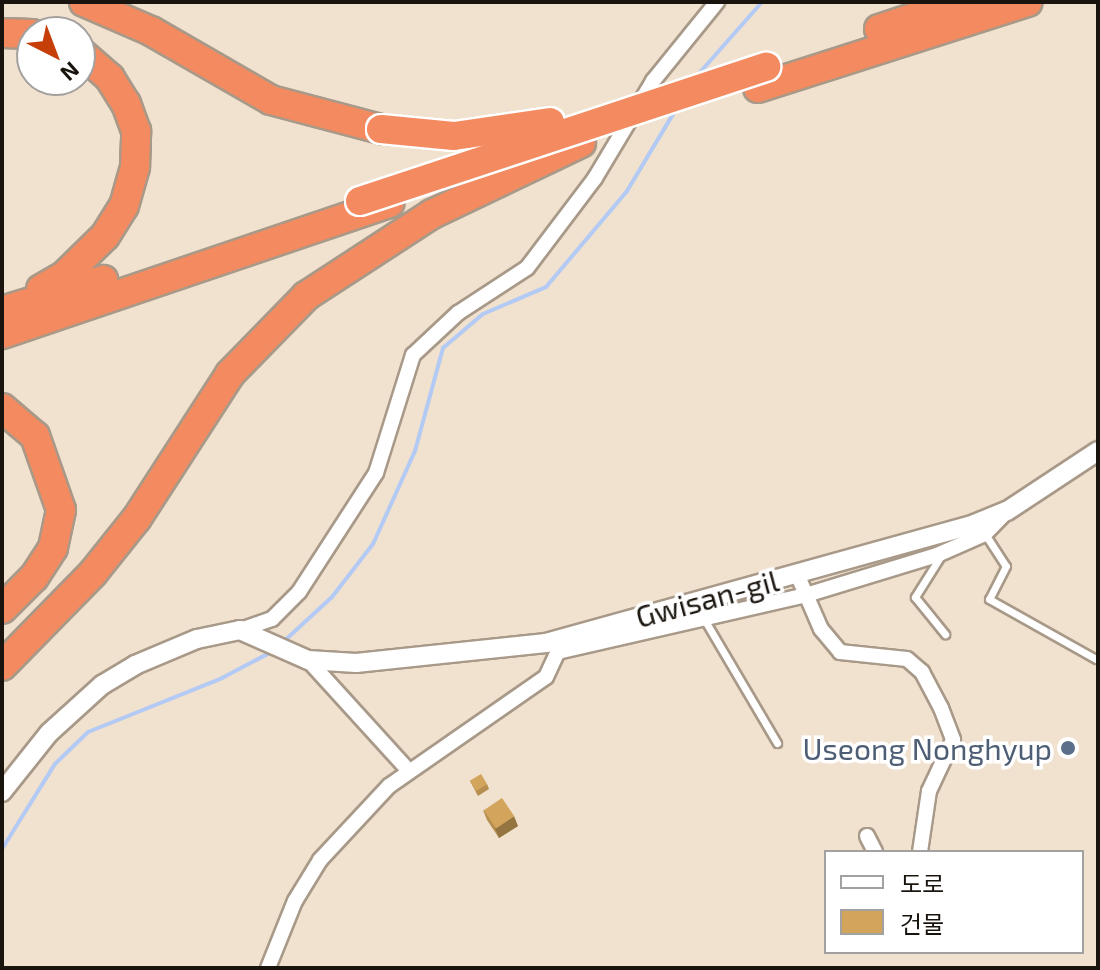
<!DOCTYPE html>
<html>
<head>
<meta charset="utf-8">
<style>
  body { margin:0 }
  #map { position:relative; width:1100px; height:970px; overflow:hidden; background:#f1e1cf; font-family:"Exo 2","Noto Sans KR",sans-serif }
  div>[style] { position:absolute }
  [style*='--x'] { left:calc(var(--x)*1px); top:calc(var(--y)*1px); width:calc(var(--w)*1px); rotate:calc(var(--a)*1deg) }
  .stream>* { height:4px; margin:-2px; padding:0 2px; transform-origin:2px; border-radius:2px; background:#b3caf4 }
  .roads { filter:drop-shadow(2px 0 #a89988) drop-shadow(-2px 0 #a89988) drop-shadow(0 2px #a89988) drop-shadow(0 -2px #a89988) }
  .service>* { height:7px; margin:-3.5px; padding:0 3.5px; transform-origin:3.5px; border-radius:3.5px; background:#fff }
  .minor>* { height:14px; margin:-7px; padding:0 7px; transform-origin:7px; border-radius:7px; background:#fff }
  .tertiary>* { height:18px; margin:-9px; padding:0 9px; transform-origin:9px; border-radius:9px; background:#fff }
  .motorway>* { height:28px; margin:-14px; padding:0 14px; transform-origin:14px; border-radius:14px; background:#f48a60 }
  .bridges { filter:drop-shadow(2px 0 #fff) drop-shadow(-2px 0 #fff) drop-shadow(0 2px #fff) drop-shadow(0 -2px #fff) }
  .motorway-bridge>* { height:28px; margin:-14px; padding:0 14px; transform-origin:14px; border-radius:14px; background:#f48a60 }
  .wall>* { inset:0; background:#b58e4f }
  .shaded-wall>* { inset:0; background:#947440 }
  .building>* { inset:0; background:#d3a55c; transform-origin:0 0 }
  .dots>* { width:22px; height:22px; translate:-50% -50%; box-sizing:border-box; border:4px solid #fff; border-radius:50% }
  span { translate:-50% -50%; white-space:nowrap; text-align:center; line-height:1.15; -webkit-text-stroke:7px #fff; paint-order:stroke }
  .street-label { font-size:30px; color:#1a140e }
  .service-label { font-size:30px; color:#4e5e75 }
  .right { translate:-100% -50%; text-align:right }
  .frame { position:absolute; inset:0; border:4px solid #1a140e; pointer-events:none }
  .legend { position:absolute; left:824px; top:850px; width:260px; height:104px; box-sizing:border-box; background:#fff; border:2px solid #a3a19f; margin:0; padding:10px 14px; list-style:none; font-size:24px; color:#1a140e }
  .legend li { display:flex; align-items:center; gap:16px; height:40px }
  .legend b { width:40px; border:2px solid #a3a19f }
  .north { position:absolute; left:16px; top:16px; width:80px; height:80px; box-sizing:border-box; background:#fff; border:2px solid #a3a19f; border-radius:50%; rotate:138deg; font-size:22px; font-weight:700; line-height:32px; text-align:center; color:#1a140e }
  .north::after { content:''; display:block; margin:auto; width:28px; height:36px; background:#c63f09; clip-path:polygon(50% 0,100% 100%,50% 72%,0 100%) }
</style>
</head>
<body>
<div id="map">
  <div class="stream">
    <div style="--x:695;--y:78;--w:101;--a:-48.6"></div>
    <div style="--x:281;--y:644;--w:69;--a:-42.7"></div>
    <div style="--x:332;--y:597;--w:67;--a:-52.3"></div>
    <div style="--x:373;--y:544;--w:102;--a:-65.7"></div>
    <div style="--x:415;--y:451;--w:107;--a:-74.8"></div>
    <div style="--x:443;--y:348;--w:52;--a:-40.4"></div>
    <div style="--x:483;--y:314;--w:69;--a:-23.2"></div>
    <div style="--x:546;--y:287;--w:126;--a:-49.8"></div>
    <div style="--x:627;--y:191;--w:96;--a:-59.1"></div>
    <div style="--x:2;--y:849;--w:100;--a:-58.1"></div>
    <div style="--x:55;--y:764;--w:46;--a:-44.1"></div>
    <div style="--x:88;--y:732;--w:144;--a:-21.9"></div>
    <div style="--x:222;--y:678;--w:60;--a:-27.8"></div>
  </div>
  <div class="roads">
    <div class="service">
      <div style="--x:985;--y:534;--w:38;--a:57"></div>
      <div style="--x:1006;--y:566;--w:37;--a:117"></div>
      <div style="--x:989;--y:599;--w:123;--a:29.3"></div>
      <div style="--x:942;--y:554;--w:51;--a:122.1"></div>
      <div style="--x:915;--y:597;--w:48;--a:51"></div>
      <div style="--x:704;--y:619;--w:144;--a:59.5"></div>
    </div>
    <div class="minor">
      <div style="--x:797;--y:574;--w:60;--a:66.4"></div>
      <div style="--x:821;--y:629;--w:30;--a:50"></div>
      <div style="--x:840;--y:652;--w:67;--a:6"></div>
      <div style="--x:907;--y:659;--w:20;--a:41"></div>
      <div style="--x:922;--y:672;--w:41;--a:62.2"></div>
      <div style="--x:941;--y:708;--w:34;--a:69"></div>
      <div style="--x:953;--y:740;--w:56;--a:115.2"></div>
      <div style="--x:929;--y:791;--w:62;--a:98.4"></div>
      <div style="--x:240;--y:630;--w:34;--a:-19"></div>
      <div style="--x:272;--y:619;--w:38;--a:-45"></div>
      <div style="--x:299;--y:592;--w:142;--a:-57.1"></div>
      <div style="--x:376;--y:473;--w:124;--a:-72.6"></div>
      <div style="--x:413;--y:355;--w:62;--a:-43"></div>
      <div style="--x:458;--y:313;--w:82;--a:-33.1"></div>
      <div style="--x:527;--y:268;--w:113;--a:-52.9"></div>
      <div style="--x:595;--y:178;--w:113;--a:-59.1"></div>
      <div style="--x:653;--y:81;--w:102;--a:-51"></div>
      <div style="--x:562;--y:651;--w:250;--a:-12.9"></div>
      <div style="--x:806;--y:595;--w:137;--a:-17"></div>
      <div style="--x:937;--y:555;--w:52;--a:-23.6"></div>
      <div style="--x:985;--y:534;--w:28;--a:-46"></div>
      <div style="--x:308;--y:660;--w:150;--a:47.7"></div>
      <div style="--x:867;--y:836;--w:18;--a:63"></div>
      <div style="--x:268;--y:968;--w:72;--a:-68.1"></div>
      <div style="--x:295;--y:901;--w:48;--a:-58.6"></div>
      <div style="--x:320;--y:860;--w:101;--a:-47"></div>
      <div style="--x:389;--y:786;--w:191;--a:-34.8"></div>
      <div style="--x:546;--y:677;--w:38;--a:-65"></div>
    </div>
    <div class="tertiary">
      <div style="--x:2;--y:792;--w:75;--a:-51.5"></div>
      <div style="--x:49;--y:733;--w:72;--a:-42.2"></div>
      <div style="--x:102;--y:685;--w:39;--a:-31"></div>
      <div style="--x:135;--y:665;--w:67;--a:-22.8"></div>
      <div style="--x:197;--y:639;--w:44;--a:-11.8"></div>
      <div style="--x:240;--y:630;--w:74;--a:23.8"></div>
      <div style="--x:308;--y:660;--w:48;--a:3.6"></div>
      <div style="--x:356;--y:663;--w:191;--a:-6"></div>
      <div style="--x:546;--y:643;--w:444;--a:-15.5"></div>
      <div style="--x:974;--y:524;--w:35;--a:-22"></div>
      <div style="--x:1007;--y:511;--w:109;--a:-33.4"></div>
    </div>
    <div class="motorway">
      <div style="--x:84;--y:2;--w:73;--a:23.4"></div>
      <div style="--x:151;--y:31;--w:138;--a:29.9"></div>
      <div style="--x:271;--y:100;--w:114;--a:14.8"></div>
      <div style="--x:879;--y:29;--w:86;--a:-18.2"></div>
      <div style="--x:2;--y:33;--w:30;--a:2"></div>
      <div style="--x:758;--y:88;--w:283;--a:-17.7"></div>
      <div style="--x:41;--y:289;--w:28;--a:-30"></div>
      <div style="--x:65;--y:275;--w:56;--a:-44.3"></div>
      <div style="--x:105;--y:236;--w:36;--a:-58"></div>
      <div style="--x:124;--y:206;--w:41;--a:-74.2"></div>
      <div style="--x:135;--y:167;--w:36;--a:-88"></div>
      <div style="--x:136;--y:131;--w:29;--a:-110"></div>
      <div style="--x:126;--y:104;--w:31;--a:-122"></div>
      <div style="--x:110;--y:78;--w:40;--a:-139"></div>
      <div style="--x:2;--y:311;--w:106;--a:-17.1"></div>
      <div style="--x:2;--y:334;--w:409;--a:-18.7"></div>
      <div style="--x:2;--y:408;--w:43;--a:40.3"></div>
      <div style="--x:35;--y:436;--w:78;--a:70.6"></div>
      <div style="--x:61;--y:510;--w:39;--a:102"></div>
      <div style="--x:53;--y:548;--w:35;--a:123"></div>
      <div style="--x:34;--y:577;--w:45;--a:135"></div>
      <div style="--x:2;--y:666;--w:130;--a:-45.6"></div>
      <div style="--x:93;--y:573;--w:70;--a:-51.3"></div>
      <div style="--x:137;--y:518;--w:171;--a:-57.1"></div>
      <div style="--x:230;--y:374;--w:109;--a:-45.7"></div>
      <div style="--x:306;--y:296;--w:150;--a:-33.1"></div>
      <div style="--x:432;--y:214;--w:165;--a:-25.5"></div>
    </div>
  </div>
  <div class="bridges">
    <div class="motorway-bridge">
      <div style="--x:381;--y:129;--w:73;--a:5.5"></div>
      <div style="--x:454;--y:136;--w:97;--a:-8.3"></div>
      <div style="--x:360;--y:201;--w:428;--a:-18.3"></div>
    </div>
  </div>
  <div class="wall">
    <div style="clip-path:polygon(470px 781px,487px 784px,489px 789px,478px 796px)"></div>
    <div style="clip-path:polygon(483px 810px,518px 826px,499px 838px,487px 820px)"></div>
  </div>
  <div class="shaded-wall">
    <div style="clip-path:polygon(514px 816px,518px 826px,499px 838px,495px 828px)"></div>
  </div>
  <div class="building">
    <div style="left:481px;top:774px;width:12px;height:13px;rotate:59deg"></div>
    <div style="left:502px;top:798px;width:22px;height:22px;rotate:56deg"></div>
  </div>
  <div class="dots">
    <div style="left:1068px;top:748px;background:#5c6f8a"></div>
  </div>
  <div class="street-label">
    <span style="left:707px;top:598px;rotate:-15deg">Gwisan-gil</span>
  </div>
  <div class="service-label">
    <span class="right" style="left:1052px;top:748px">Useong Nonghyup</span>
  </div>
  <div class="frame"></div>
  <ul class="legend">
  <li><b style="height:10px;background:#fff"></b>도로</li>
  <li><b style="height:22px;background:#d3a55c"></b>건물</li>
  </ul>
  <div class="north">N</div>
</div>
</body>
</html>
